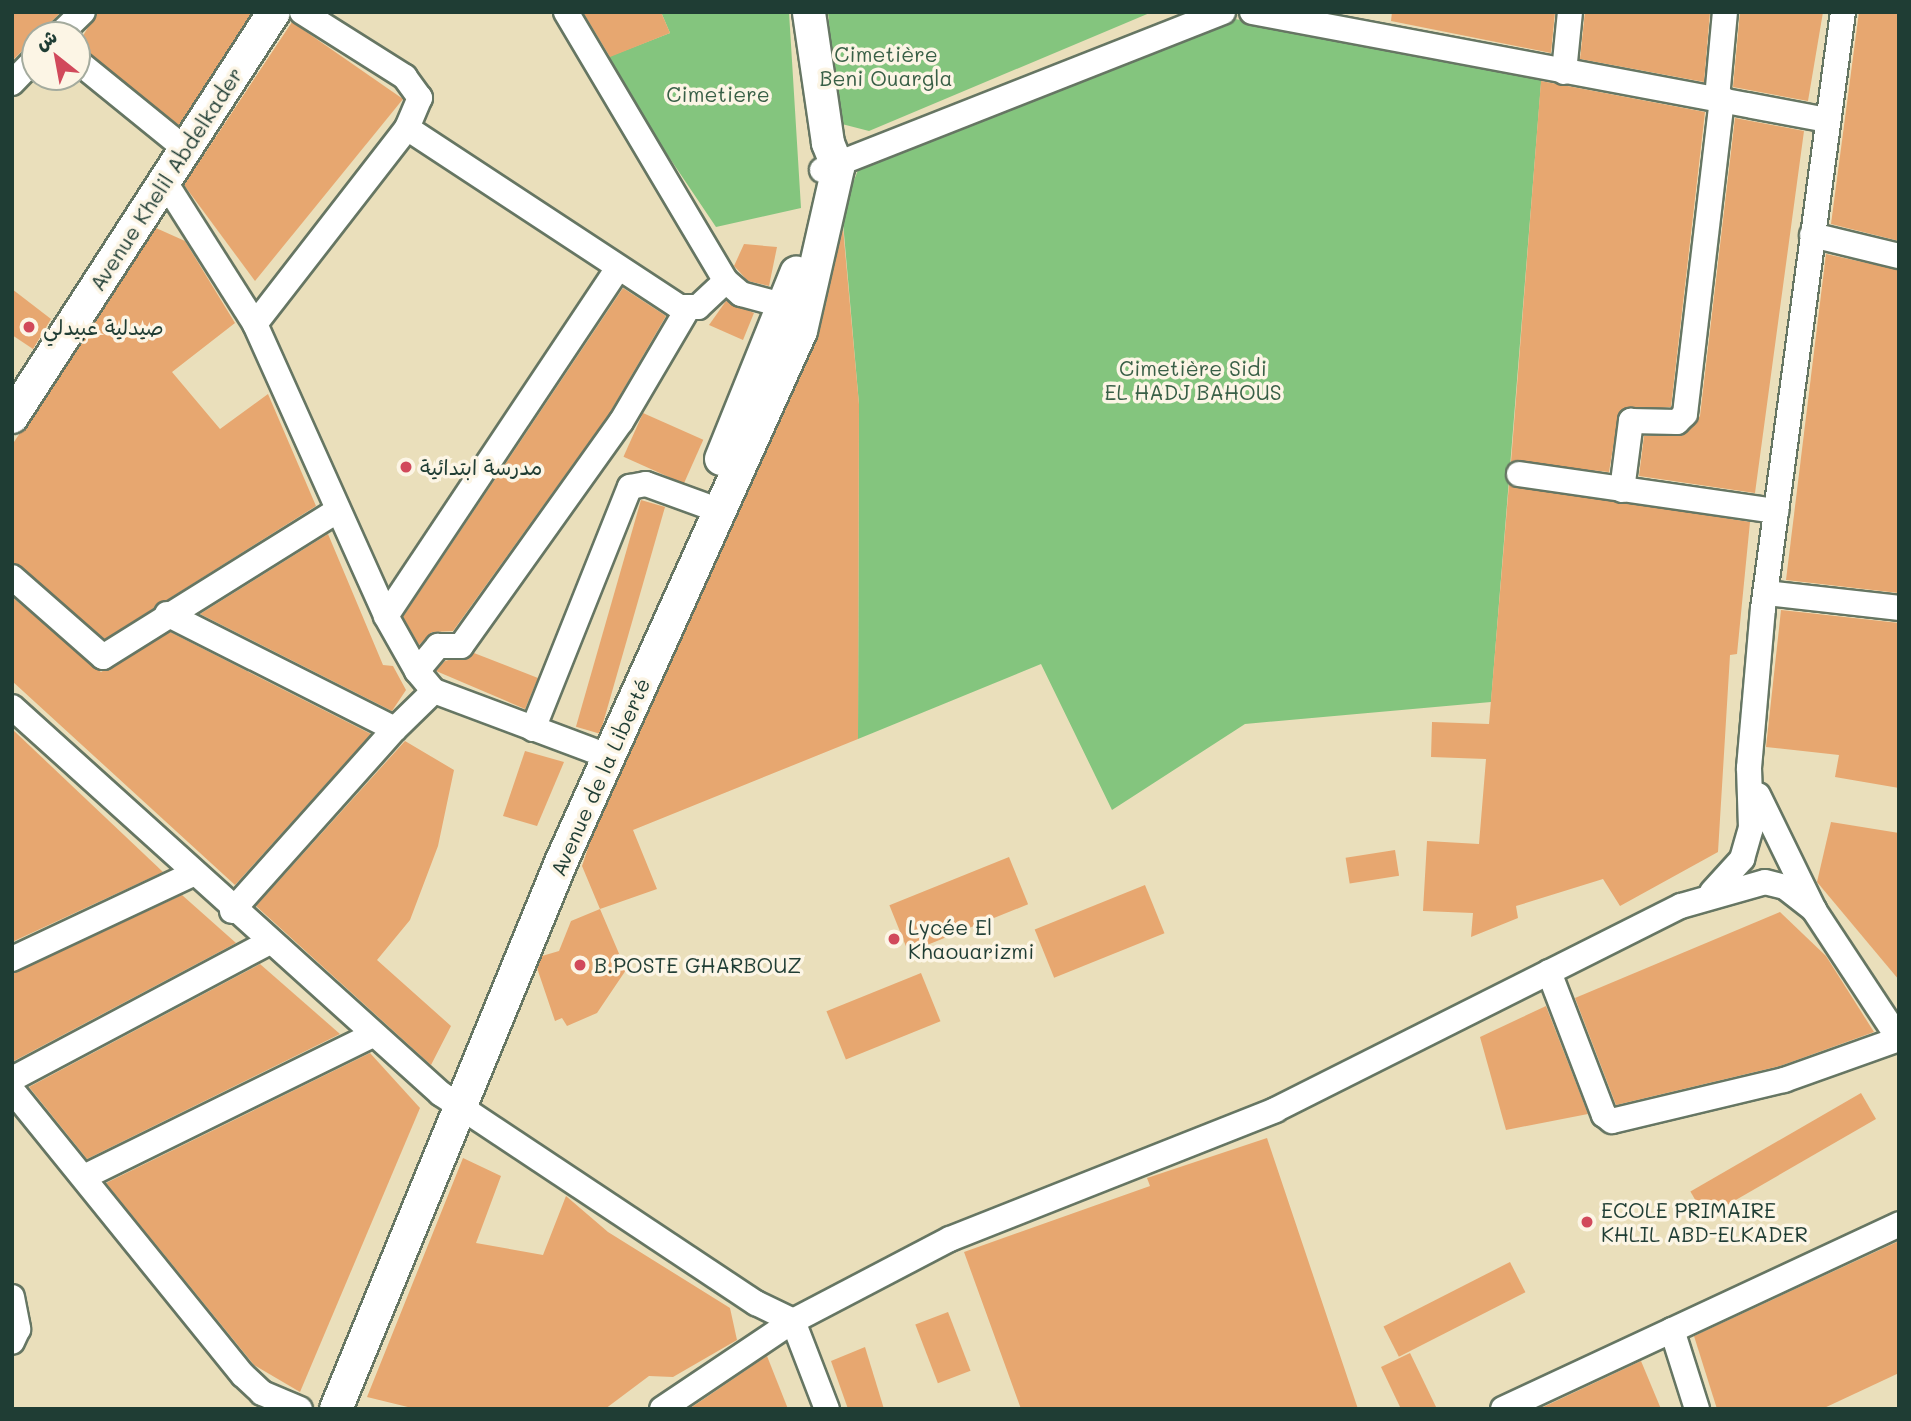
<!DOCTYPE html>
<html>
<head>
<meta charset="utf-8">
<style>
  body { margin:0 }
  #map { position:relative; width:1911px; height:1421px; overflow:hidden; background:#eadfbb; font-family:Mali,"Playpen Sans Arabic",sans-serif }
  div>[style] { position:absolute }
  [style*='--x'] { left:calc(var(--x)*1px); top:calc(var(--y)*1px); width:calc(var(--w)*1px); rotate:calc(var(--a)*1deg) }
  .green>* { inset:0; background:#84c57e }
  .building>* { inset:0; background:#e7a770; transform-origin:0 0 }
  .roads { filter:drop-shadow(2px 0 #667663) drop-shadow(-2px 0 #667663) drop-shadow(0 2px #667663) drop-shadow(0 -2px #667663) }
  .minor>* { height:24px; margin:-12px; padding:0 12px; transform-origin:12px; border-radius:12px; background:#fff }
  .tertiary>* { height:32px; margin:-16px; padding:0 16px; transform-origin:16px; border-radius:16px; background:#fff }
  .dots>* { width:19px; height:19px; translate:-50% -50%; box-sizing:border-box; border:4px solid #fcf5e5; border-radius:50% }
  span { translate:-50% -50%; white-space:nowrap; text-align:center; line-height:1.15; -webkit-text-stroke:7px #fcf5e5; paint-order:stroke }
  .park-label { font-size:21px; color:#385f46 }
  .street-label { font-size:21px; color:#1f3d34 }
  .poi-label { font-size:21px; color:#1f3d34 }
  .left { translate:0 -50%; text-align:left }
  .frame { position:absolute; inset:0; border:14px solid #1f3d34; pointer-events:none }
  .north { position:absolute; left:21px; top:21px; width:70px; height:70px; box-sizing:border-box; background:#fcf5e5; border:2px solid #a4ab9e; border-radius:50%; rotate:329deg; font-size:19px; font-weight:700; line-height:28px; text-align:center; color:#1f3d34 }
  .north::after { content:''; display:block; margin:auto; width:24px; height:32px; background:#d1495b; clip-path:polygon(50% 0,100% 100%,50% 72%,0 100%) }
</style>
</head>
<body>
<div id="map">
  <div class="green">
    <div style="clip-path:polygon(661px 12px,789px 12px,801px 208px,716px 227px,603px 59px,670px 33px)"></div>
    <div style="clip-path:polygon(828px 12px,1152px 12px,869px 131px,838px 123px)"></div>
    <div style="clip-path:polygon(1223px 17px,1542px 71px,1491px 702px,1245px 724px,1112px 810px,1041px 664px,858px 739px,859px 404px,842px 211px,858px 170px)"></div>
  </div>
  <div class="building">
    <div style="clip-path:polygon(12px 12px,61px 12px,12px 61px)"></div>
    <div style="clip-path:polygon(97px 12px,252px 12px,179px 125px,77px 46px)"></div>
    <div style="clip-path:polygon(583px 12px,661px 12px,670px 33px,610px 57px)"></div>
    <div style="clip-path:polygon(1392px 12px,1555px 12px,1551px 53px,1391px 21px)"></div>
    <div style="clip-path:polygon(1585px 12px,1710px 12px,1704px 82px,1580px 59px)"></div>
    <div style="clip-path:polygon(1740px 12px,1823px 12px,1808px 101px,1733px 87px)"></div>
    <div style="clip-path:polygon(1859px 12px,1899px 12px,1899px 241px,1831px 224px)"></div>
    <div style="clip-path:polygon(292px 22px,403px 99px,255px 281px,184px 185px)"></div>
    <div style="clip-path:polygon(1541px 81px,1705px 112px,1671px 407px,1619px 412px,1609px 472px,1511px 462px)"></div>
    <div style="clip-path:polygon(1735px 118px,1804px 131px,1755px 493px,1639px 476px,1644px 436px,1682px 436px,1700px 416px)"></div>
    <div style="clip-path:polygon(156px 228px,185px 241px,235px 323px,172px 372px,220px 429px,268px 394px,316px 506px,105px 639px,12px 563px,12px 445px)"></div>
    <div style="clip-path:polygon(843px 228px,859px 404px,858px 739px,633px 830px,657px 889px,600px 909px,582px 866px,590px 842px,818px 338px)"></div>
    <div style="clip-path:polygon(744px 244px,777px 247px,769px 286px,748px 281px,734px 266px)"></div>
    <div style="clip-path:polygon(1826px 254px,1899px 270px,1899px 593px,1786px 580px)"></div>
    <div style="clip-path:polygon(623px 288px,666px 316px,609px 414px,453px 631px,432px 632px,419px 645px,403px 617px)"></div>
    <div style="clip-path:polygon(12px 289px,51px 319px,33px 349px,12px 335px)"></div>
    <div style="clip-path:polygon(726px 301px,754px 313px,743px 340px,709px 325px)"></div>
    <div style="left:643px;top:413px;width:66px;height:48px;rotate:24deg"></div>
    <div style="clip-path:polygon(1509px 484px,1750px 522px,1737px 654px,1730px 655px,1718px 852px,1620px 906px,1603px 879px,1516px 906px,1518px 918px,1471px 937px,1473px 913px,1423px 911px,1427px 841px,1479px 844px,1486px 759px,1431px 757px,1432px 722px,1489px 724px)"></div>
    <div style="left:641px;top:500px;width:25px;height:236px;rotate:16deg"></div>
    <div style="clip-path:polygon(328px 534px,383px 665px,393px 666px,406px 690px,392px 711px,200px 614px)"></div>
    <div style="clip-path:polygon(12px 597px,101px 672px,170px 632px,371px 734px,235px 885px,12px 681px)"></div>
    <div style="clip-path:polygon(1781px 610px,1899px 623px,1899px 788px,1835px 777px,1839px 755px,1766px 747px)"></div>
    <div style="clip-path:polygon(474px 653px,538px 678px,525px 709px,436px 671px,445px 661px)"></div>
    <div style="clip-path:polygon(12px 729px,163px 872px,12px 942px)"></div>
    <div style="clip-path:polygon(405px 741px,454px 770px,438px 846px,410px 920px,377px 960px,451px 1026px,431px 1065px,256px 906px)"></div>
    <div style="clip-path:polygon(525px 751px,564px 762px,537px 826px,503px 816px)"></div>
    <div style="clip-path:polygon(1831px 822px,1899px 833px,1899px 980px,1817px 882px)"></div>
    <div style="left:1395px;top:850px;width:26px;height:50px;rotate:81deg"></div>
    <div style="left:1009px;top:857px;width:51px;height:129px;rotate:68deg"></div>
    <div style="left:1145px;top:885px;width:52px;height:119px;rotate:68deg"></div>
    <div style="clip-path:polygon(182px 895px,236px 943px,12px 1062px,12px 974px)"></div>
    <div style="clip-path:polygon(600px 909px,626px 970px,597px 1013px,567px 1026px,562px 1018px,555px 1021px,537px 968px,542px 956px,559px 951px,571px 921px)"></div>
    <div style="clip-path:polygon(1780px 912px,1826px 956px,1874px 1032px,1780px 1066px,1616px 1105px,1575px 998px)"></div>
    <div style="clip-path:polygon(260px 964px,340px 1034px,87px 1159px,29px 1087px)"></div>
    <div style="left:921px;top:973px;width:52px;height:102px;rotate:68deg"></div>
    <div style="clip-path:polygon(1546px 1006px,1588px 1114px,1506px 1130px,1480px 1037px)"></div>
    <div style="clip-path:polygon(370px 1053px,420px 1108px,300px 1392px,254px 1365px,106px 1183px)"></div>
    <div style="left:1861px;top:1093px;width:30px;height:197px;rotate:60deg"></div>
    <div style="clip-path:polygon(1267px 1138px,1358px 1409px,1021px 1409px,964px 1252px,1150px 1186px,1147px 1178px)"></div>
    <div style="clip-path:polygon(463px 1158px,501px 1176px,476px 1243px,543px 1255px,566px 1196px,608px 1232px,730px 1308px,737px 1340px,673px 1377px,649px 1376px,605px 1409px,416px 1409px,367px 1397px)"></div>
    <div style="clip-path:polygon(1899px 1241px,1899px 1373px,1822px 1409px,1717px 1409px,1694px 1336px)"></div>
    <div style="left:1510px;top:1262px;width:34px;height:142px;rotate:63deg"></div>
    <div style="left:948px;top:1312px;width:63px;height:35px;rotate:69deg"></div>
    <div style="clip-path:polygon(865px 1347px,884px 1409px,848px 1409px,831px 1361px)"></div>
    <div style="clip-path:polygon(1410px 1353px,1437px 1409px,1401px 1409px,1381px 1367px)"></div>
    <div style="clip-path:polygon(767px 1356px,788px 1409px,689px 1409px)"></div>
    <div style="clip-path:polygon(1641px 1361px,1661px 1409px,1539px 1409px)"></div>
  </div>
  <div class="roads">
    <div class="minor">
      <div style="--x:566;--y:12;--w:313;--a:59.3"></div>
      <div style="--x:726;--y:281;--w:20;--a:41"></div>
      <div style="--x:741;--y:294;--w:47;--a:14.9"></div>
      <div style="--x:1252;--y:12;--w:585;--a:10.64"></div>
      <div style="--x:59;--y:35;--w:33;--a:-44"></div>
      <div style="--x:77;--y:61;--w:138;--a:39.1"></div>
      <div style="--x:1564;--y:72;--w:60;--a:-84.3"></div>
      <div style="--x:12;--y:83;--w:33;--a:-46"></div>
      <div style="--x:1717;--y:98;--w:86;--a:-84.7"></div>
      <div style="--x:407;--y:128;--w:326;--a:33.3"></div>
      <div style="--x:679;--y:307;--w:19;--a:0"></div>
      <div style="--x:698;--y:307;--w:38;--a:-43"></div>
      <div style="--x:822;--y:170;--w:431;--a:-21.5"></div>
      <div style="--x:165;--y:182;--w:168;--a:57.6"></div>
      <div style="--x:255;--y:324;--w:320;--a:65.8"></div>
      <div style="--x:386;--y:616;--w:63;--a:60.6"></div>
      <div style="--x:417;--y:671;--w:26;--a:50"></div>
      <div style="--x:434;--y:691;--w:169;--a:20.5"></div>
      <div style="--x:1812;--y:235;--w:89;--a:13.6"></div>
      <div style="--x:255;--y:324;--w:248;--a:-52.2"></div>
      <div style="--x:407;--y:128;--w:33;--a:-67"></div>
      <div style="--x:420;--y:98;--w:26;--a:-126"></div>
      <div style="--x:405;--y:77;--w:122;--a:-147.7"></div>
      <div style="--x:1519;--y:474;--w:260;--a:8.2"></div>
      <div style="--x:1622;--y:490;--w:70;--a:-82.6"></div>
      <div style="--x:1631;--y:421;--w:46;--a:1.2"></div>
      <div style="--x:1677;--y:422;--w:11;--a:-45"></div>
      <div style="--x:1685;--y:414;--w:318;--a:-83.3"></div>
      <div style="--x:12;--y:577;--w:121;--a:41.3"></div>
      <div style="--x:103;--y:657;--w:277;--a:-32"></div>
      <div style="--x:1766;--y:593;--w:134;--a:6.4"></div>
      <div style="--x:167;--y:614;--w:255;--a:26.8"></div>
      <div style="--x:395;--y:729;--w:54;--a:-44.3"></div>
      <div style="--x:386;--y:616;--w:418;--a:-56.3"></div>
      <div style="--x:417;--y:671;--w:33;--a:-50"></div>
      <div style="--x:438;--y:646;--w:23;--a:0"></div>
      <div style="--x:461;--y:646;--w:275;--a:-54.5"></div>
      <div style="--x:621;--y:422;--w:130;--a:-59.5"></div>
      <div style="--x:12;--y:707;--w:578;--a:42.05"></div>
      <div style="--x:441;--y:1094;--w:378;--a:33.6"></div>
      <div style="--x:756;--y:1303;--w:41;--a:25.9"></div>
      <div style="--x:793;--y:1321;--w:94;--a:68.9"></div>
      <div style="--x:533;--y:729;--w:261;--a:-68.2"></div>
      <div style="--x:630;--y:487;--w:16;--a:-11"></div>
      <div style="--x:646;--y:484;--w:79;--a:20"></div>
      <div style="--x:1758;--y:795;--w:128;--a:64"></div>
      <div style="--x:1814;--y:910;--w:154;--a:56.6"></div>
      <div style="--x:1712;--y:892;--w:45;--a:-47.7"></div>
      <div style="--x:1742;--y:859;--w:32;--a:-74"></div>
      <div style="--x:1751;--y:828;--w:60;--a:-91.9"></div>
      <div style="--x:1749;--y:768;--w:160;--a:-85"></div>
      <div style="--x:1763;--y:609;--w:602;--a:-82.37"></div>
      <div style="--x:232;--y:911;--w:244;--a:-48.2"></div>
      <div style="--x:12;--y:959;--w:200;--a:-25.2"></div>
      <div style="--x:1549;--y:972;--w:153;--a:69"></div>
      <div style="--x:1604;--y:1115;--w:10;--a:37"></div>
      <div style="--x:1612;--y:1121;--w:177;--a:-13.4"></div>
      <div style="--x:1784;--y:1080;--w:122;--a:-19.6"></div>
      <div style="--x:12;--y:1079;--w:290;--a:-28"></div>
      <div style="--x:12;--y:1090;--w:367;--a:51"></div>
      <div style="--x:243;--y:1375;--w:26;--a:43"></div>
      <div style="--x:262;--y:1393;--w:41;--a:22.8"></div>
      <div style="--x:86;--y:1176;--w:319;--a:-26.2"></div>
      <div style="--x:12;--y:1297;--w:33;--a:79"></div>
      <div style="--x:18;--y:1329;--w:14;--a:115"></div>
      <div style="--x:1672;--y:1330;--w:83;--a:72.4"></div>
      <div style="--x:662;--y:1409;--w:158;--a:-33.9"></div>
      <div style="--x:793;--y:1321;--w:177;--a:-27.6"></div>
      <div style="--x:950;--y:1239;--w:350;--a:-21.6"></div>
      <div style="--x:1275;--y:1110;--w:454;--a:-26.7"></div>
      <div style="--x:1681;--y:906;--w:87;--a:-15.9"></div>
      <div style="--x:1765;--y:882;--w:21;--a:14"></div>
      <div style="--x:1785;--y:887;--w:37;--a:38"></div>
      <div style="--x:1503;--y:1409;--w:437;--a:-25"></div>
    </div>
    <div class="tertiary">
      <div style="--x:12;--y:417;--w:482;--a:-57.1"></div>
      <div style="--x:721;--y:459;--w:201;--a:-68"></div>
      <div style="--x:336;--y:1409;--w:594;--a:-67.63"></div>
      <div style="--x:562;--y:860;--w:580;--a:-65.69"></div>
      <div style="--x:801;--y:331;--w:167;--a:-77.2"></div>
      <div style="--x:838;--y:168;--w:27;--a:-112"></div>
      <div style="--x:828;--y:143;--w:132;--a:-98.3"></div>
    </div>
  </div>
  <div class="dots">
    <div style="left:29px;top:327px;background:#d1495b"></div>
    <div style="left:406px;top:467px;background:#d1495b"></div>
    <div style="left:894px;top:939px;background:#d1495b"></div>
    <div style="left:580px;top:965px;background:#d1495b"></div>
    <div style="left:1587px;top:1222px;background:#d1495b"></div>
  </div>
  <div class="park-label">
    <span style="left:886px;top:66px">Cimetière<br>Beni Ouargla</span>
    <span style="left:718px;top:94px">Cimetiere</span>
    <span style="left:1193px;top:380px">Cimetière Sidi<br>EL HADJ BAHOUS</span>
  </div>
  <div class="street-label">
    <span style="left:166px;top:179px;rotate:-57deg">Avenue Khelil Abdelkader</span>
    <span style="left:600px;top:777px;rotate:-66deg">Avenue de la Liberté</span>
  </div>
  <div class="poi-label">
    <span class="left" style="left:43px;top:327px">صيدلية عبيدلي</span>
    <span class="left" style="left:420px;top:467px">مدرسة ابتدائية</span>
    <span class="left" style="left:908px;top:939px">Lycée El<br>Khaouarizmi</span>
    <span class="left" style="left:594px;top:965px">B.POSTE GHARBOUZ</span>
    <span class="left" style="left:1601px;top:1222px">ECOLE PRIMAIRE<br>KHLIL ABD-ELKADER</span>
  </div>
  <div class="frame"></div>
  <div class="north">ش</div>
</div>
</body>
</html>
